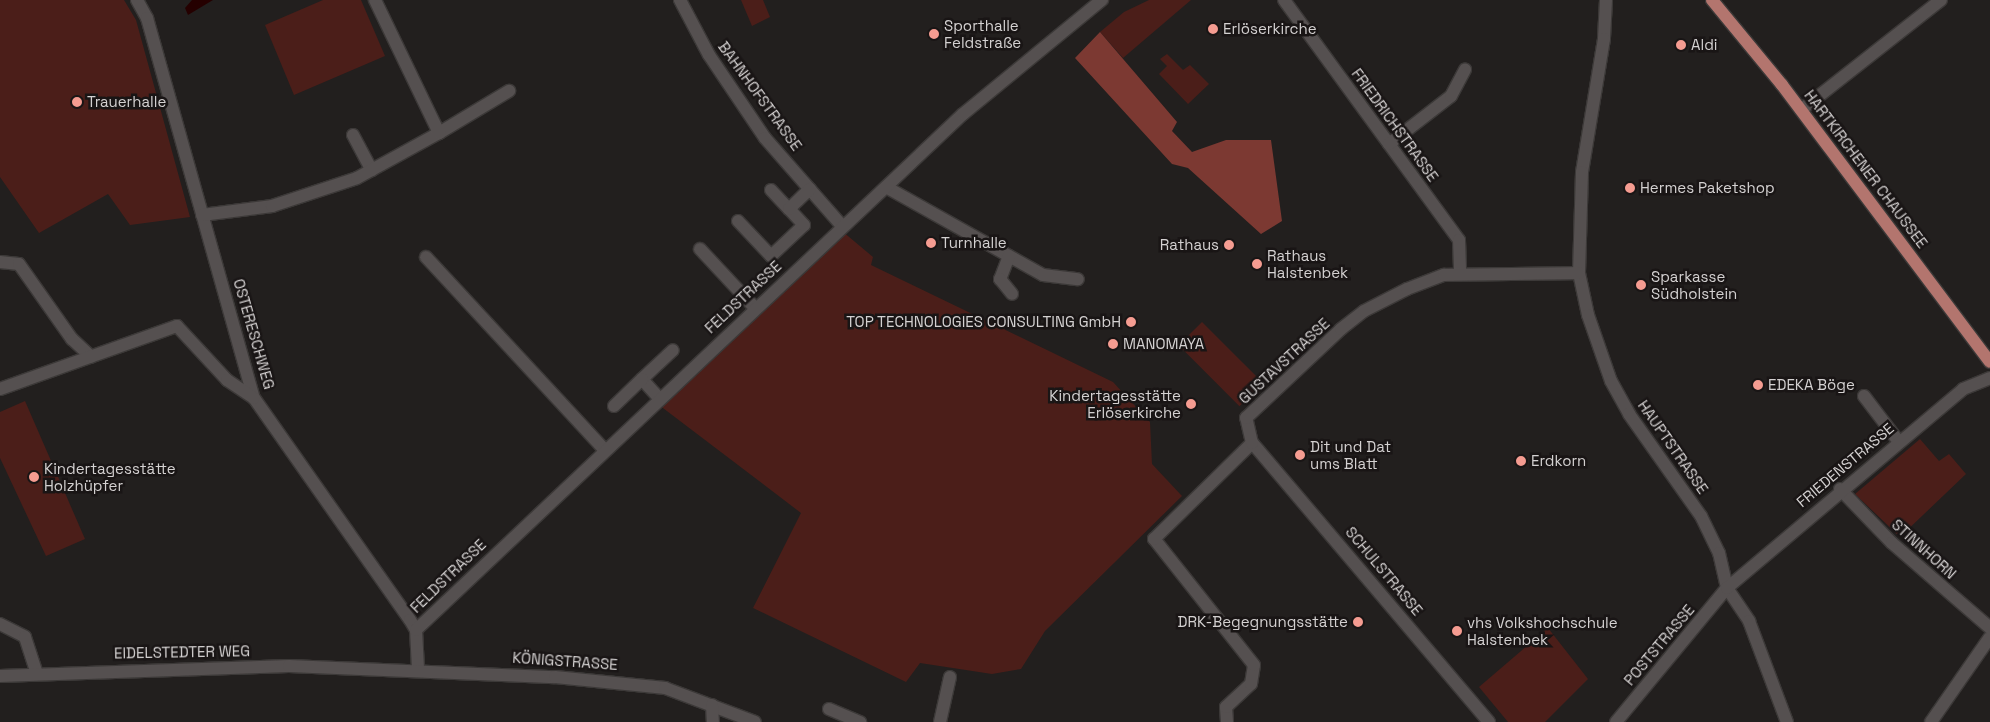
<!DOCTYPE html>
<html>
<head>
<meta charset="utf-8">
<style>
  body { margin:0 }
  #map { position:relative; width:1990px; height:722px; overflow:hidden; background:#221f1e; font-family:"Space Grotesk",sans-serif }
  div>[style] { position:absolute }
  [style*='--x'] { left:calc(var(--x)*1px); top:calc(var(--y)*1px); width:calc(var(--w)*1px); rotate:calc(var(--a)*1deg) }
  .green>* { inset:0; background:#4b1e19; transform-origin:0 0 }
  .forest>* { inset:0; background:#7c3932 }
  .water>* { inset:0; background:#250000 }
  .roads { filter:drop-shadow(1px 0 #3c3938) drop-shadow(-1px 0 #3c3938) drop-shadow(0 1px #3c3938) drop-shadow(0 -1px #3c3938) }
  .minor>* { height:12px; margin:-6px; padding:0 6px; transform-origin:6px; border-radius:6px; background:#555050 }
  .major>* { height:12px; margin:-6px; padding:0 6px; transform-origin:6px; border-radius:6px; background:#b3756e }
  .dots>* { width:14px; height:14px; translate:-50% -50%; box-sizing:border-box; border:2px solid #191515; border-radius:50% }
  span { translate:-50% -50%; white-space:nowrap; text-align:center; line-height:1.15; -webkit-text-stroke:5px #191515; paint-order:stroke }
  .poi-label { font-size:15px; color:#d4d1d1 }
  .left { translate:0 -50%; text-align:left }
  .right { translate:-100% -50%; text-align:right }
  .street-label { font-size:15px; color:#d4d1d1 }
</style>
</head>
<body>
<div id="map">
  <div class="green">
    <div style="clip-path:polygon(0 0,124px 0,136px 20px,190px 217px,130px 225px,108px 194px,39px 233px,0 177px)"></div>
    <div style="clip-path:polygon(323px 0,361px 0,385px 56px,294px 95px,265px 25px)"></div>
    <div style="clip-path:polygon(741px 0,763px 0,770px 17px,752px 26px)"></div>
    <div style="clip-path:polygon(1149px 0,1191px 0,1123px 58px,1100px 32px,1124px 12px)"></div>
    <div style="clip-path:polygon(1167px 54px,1183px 70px,1190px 65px,1209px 84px,1188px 104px,1159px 74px,1167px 66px,1160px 59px)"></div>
    <div style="clip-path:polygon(842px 231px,873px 257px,871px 265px,1113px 382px,1150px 422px,1152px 464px,1182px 496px,1045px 631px,1021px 669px,992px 674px,920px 663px,906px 682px,753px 608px,801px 513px,655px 402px)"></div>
    <div style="left:1202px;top:322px;width:86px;height:33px;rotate:45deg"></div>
    <div style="clip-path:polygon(25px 401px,85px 539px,46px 556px,0 458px,0 412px)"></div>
    <div style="clip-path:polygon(1920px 439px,1939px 461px,1949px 454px,1966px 474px,1900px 537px,1855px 494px)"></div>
    <div style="clip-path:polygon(1548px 628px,1588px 679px,1545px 722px,1508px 722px,1479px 687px)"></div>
  </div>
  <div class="forest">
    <div style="clip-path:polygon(1100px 32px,1177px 122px,1172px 131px,1192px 152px,1226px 140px,1271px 140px,1282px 221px,1261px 234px,1188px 168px,1172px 164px,1075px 58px)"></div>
  </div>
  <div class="water">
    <div style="clip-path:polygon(192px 0,213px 0,188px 15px,185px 8px)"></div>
  </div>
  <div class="roads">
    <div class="minor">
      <div style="--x:137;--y:0;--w:21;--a:61"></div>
      <div style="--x:147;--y:18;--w:395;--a:74.3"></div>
      <div style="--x:254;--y:398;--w:271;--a:54.9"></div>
      <div style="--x:410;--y:620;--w:12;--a:59"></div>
      <div style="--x:416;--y:630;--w:39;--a:87"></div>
      <div style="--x:680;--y:0;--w:62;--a:62.2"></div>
      <div style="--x:709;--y:55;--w:100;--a:56"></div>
      <div style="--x:765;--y:138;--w:118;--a:48.8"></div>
      <div style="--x:1284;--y:0;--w:297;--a:53.9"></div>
      <div style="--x:1459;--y:240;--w:34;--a:88"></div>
      <div style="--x:1606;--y:0;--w:39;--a:93"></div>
      <div style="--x:1604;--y:39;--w:135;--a:99.4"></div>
      <div style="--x:1582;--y:172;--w:101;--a:91.7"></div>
      <div style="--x:1579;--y:273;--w:43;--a:77.9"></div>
      <div style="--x:1588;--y:315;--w:70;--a:70.8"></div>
      <div style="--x:1611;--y:381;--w:38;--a:61"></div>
      <div style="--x:1629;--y:414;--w:125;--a:54.8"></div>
      <div style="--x:1701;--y:516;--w:41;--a:64.1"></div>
      <div style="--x:1719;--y:553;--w:36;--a:77"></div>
      <div style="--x:1727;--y:588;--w:40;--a:56"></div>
      <div style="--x:1749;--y:621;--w:108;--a:69.4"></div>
      <div style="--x:1801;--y:110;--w:178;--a:-38.2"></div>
      <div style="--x:439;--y:133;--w:82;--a:-31"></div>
      <div style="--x:353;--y:135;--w:40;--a:62"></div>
      <div style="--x:1389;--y:144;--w:78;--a:-37.7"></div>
      <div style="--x:1451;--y:96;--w:30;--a:-62"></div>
      <div style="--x:886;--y:187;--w:180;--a:29.3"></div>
      <div style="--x:1043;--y:275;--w:35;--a:7"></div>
      <div style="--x:771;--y:190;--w:26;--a:47"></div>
      <div style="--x:202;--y:215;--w:71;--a:-7.3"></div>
      <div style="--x:272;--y:206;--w:89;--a:-18.2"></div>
      <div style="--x:357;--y:178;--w:94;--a:-28.8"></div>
      <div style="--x:439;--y:133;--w:148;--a:-115.7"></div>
      <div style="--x:738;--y:221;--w:48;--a:46.7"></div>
      <div style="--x:771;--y:256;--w:45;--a:-43.2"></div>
      <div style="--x:804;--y:225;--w:22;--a:-133"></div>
      <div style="--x:789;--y:209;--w:29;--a:-44"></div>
      <div style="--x:700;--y:249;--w:81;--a:47"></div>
      <div style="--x:1009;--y:256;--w:25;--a:111"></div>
      <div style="--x:1000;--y:279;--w:19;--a:51"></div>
      <div style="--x:426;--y:257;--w:262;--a:47.2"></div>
      <div style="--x:0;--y:262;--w:19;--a:6"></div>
      <div style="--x:19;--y:264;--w:92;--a:54.8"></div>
      <div style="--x:72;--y:339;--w:26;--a:43"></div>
      <div style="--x:0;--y:389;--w:188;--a:-19.6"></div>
      <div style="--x:177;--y:326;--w:74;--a:47.2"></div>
      <div style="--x:227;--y:380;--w:32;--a:34"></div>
      <div style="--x:1864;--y:396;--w:58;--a:52.7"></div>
      <div style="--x:659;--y:398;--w:25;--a:-132"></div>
      <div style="--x:642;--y:379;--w:42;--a:-43.1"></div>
      <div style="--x:614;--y:406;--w:39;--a:-44"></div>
      <div style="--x:1840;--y:489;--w:75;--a:46.1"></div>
      <div style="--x:1892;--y:543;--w:130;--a:40.9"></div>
      <div style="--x:0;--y:624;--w:28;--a:27"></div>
      <div style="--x:25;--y:637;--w:38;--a:72"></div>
      <div style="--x:416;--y:630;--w:752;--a:-43.33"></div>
      <div style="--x:963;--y:114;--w:180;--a:-39.4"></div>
      <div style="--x:0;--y:676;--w:289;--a:-2"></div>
      <div style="--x:289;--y:666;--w:266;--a:2.4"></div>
      <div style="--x:555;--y:677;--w:111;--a:5.7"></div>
      <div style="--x:665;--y:688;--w:96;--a:20.7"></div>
      <div style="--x:712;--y:705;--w:17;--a:87"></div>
      <div style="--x:829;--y:709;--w:34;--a:23"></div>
      <div style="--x:940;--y:722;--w:46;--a:-77.5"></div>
      <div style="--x:1227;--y:722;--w:15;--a:-94"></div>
      <div style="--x:1226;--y:707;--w:34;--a:-43"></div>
      <div style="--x:1251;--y:684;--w:19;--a:-81"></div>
      <div style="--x:1254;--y:665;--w:161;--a:-128.4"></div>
      <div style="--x:1154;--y:539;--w:137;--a:-44.4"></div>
      <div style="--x:1489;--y:722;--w:366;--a:-130.3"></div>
      <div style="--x:1252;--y:443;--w:26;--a:-103"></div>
      <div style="--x:1246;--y:418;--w:130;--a:-43.1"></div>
      <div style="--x:1341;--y:329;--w:29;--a:-38"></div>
      <div style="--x:1364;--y:311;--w:48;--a:-27.1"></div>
      <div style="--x:1407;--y:289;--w:40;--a:-21"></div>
      <div style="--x:1444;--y:275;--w:135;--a:-0.8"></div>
      <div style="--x:1616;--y:722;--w:174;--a:-50.4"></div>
      <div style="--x:1727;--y:588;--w:309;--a:-40.1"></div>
      <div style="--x:1963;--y:389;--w:29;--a:-22"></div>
      <div style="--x:1931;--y:722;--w:103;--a:-55.2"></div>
    </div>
    <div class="major">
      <div style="--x:1712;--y:0;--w:110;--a:50.5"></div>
      <div style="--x:1782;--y:85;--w:346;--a:53.1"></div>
    </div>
  </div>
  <div class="dots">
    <div style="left:1213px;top:29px;background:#f59c91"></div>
    <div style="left:934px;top:34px;background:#f59c91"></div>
    <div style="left:1681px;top:45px;background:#f59c91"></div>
    <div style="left:77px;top:102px;background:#f59c91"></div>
    <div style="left:1630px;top:188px;background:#f59c91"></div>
    <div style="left:931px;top:243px;background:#f59c91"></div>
    <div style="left:1229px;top:245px;background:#f59c91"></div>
    <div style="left:1257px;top:264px;background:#f59c91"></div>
    <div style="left:1641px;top:285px;background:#f59c91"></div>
    <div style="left:1131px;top:322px;background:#f59c91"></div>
    <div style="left:1113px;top:344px;background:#f59c91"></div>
    <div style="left:1758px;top:385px;background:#f59c91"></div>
    <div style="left:1191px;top:404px;background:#f59c91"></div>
    <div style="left:1300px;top:455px;background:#f59c91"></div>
    <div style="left:1521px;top:461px;background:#f59c91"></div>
    <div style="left:34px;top:477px;background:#f59c91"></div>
    <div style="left:1358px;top:622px;background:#f59c91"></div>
    <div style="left:1457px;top:631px;background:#f59c91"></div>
  </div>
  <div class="poi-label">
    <span class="left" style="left:944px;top:34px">Sporthalle<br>Feldstraße</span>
    <span class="left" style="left:1223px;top:29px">Erlöserkirche</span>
    <span class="left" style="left:1691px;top:45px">Aldi</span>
    <span class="left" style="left:87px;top:102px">Trauerhalle</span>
    <span class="left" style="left:1640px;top:188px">Hermes Paketshop</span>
    <span class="left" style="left:941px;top:243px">Turnhalle</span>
    <span class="right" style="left:1219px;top:245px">Rathaus</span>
    <span class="left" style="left:1267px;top:264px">Rathaus<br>Halstenbek</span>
    <span class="left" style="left:1651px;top:285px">Sparkasse<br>Südholstein</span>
    <span class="right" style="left:1121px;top:322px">TOP TECHNOLOGIES CONSULTING GmbH</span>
    <span class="left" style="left:1123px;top:344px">MANOMAYA</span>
    <span class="left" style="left:1768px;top:385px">EDEKA Böge</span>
    <span class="right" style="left:1181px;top:404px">Kindertagesstätte<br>Erlöserkirche</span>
    <span class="left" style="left:1310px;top:455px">Dit und Dat<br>ums Blatt</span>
    <span class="left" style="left:1531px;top:461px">Erdkorn</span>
    <span class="left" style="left:44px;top:477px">Kindertagesstätte<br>Holzhüpfer</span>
    <span class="right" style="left:1348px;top:622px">DRK-Begegnungsstätte</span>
    <span class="left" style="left:1467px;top:631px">vhs Volkshochschule<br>Halstenbek</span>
  </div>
  <div class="street-label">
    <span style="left:760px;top:96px;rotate:54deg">BAHNHOFSTRASSE</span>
    <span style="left:1395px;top:125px;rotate:54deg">FRIEDRICHSTRASSE</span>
    <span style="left:1866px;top:169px;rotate:53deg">HARTKIRCHENER CHAUSSEE</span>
    <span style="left:743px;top:297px;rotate:-43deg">FELDSTRASSE</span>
    <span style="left:254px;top:334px;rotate:74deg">OSTERESCHWEG</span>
    <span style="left:1284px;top:361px;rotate:-43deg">GUSTAVSTRASSE</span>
    <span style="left:1673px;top:447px;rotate:55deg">HAUPTSTRASSE</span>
    <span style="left:1845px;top:465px;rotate:-40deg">FRIEDENSTRASSE</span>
    <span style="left:1924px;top:549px;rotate:42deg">STINNHORN</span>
    <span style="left:1384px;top:571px;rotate:50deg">SCHULSTRASSE</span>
    <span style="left:448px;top:576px;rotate:-44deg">FELDSTRASSE</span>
    <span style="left:1659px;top:645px;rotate:-50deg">POSTSTRASSE</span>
    <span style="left:182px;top:652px;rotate:-1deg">EIDELSTEDTER WEG</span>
    <span style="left:565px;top:661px;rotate:4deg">KÖNIGSTRASSE</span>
  </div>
</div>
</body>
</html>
